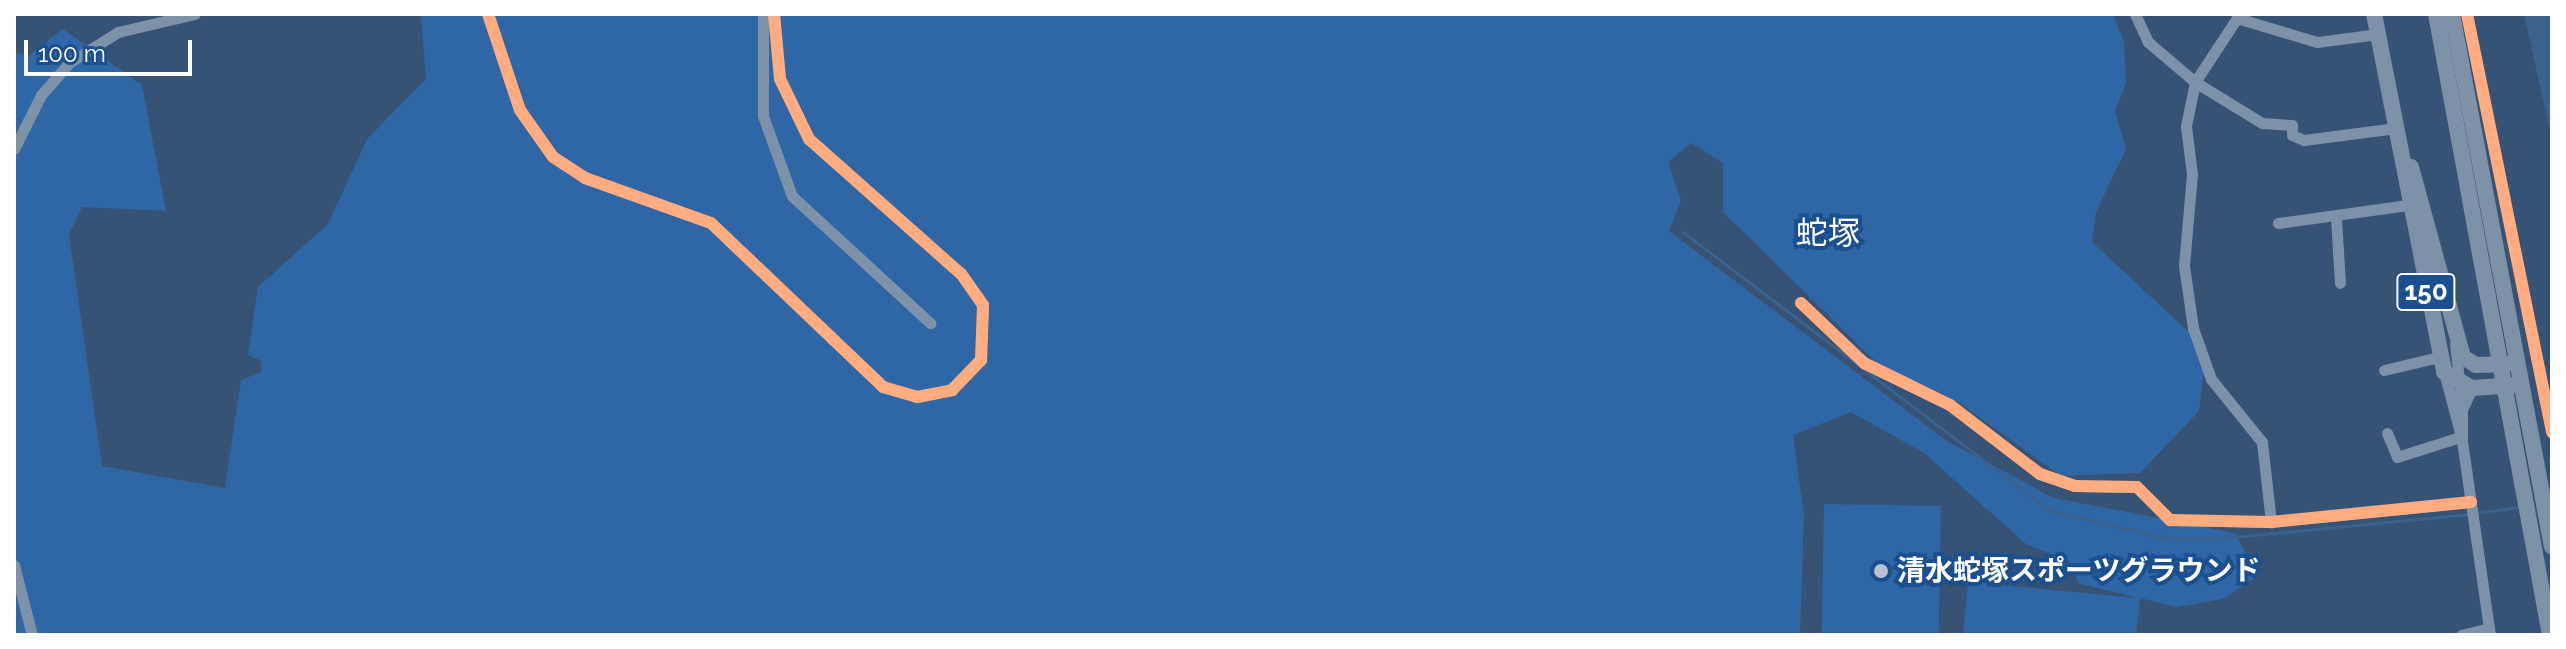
<!DOCTYPE html>
<html>
<head>
<meta charset="utf-8">
<style>
  body { margin:0 }
  #map { position:relative; width:2566px; height:649px; overflow:hidden; background:#365274; font-family:Raleway,"Noto Sans JP",sans-serif }
  div>[style] { position:absolute }
  [style*='--x'] { left:calc(var(--x)*1px); top:calc(var(--y)*1px); width:calc(var(--w)*1px); rotate:calc(var(--a)*1deg) }
  .green>* { inset:0; background:#2f66a5; transform-origin:0 0 }
  .water>* { inset:0; background:#3b618d }
  .stream>* { height:3px; margin:-1.5px; padding:0 1.5px; transform-origin:1.5px; border-radius:1.5px; background:#3b618d }
  .minor>* { height:11px; margin:-5.5px; padding:0 5.5px; transform-origin:5.5px; border-radius:5.5px; background:#7d92a8 }
  .highway>* { height:16px; margin:-8px; padding:0 8px; transform-origin:8px; border-radius:8px; background:#7e92a7 }
  .cycleway>* { height:12px; margin:-6px; padding:0 6px; transform-origin:6px; border-radius:6px; background:#ffac80 }
  .dots>* { width:22px; height:22px; translate:-50% -50%; box-sizing:border-box; border:4px solid #1b4f8f; border-radius:50% }
  span { translate:-50% -50%; white-space:nowrap; text-align:center; line-height:1.15; -webkit-text-stroke:8px #1b4f8f; paint-order:stroke }
  .shield-label span { padding:2px 6px; background:#1b4f8f; border:2px solid; border-radius:6px; -webkit-text-stroke-width:0 }
  .shield-label { font-size:26px; color:#fff; font-weight:700 }
  .poi-label { font-size:28px; color:#fff; font-weight:700 }
  .left { translate:0 -50%; text-align:left }
  .quarter-label { font-size:32px; color:#fff }
  .frame { position:absolute; inset:0; border:16px solid #fff; pointer-events:none }
  .scale { position:absolute; left:24px; top:40px; width:168px; height:36px; box-sizing:border-box; border:4px solid #fff; border-top:0; padding-left:10px; font-size:24px; line-height:28px; white-space:nowrap; color:#fff; -webkit-text-stroke:6px #1b4f8f; paint-order:stroke }
</style>
</head>
<body>
<div id="map">
  <div class="green">
    <div style="clip-path:polygon(421px 14px,2113px 14px,2124px 42px,2126px 83px,2115px 111px,2126px 149px,2096px 212px,2092px 242px,2192px 335px,2204px 370px,2199px 411px,2140px 473px,2061px 476px,1958px 402px,1880px 366px,1723px 212px,1723px 163px,1691px 143px,1668px 162px,1681px 201px,1669px 231px,1947px 441px,2054px 498px,2235px 533px,2258px 576px,2223px 599px,2177px 607px,2140px 598px,2136px 635px,1963px 635px,1968px 582px,2138px 598px,2078px 583px,2071px 562px,2026px 544px,1924px 453px,1851px 412px,1793px 435px,1804px 515px,1800px 635px,14px 635px,14px 52px,29px 55px,63px 29px,142px 85px,166px 211px,82px 207px,69px 234px,102px 466px,225px 488px,241px 380px,261px 372px,262px 361px,248px 355px,258px 287px,328px 224px,367px 139px,426px 79px)"></div>
    <div style="left:1824px;top:504px;width:117px;height:131px;rotate:1deg"></div>
  </div>
  <div class="water">
    <div style="clip-path:polygon(2524px 14px,2552px 14px,2552px 140px)"></div>
  </div>
  <div class="stream">
    <div style="--x:1683;--y:232;--w:462;--a:37.2"></div>
    <div style="--x:2051;--y:511;--w:118;--a:13.2"></div>
    <div style="--x:2166;--y:538;--w:48;--a:1.2"></div>
    <div style="--x:2214;--y:539;--w:254;--a:-5.6"></div>
    <div style="--x:2475;--y:513;--w:44;--a:-7.8"></div>
  </div>
  <div class="minor">
    <div style="--x:488;--y:14;--w:101;--a:71.6"></div>
    <div style="--x:520;--y:110;--w:57;--a:54.9"></div>
    <div style="--x:553;--y:157;--w:38;--a:33"></div>
    <div style="--x:585;--y:178;--w:134;--a:19.7"></div>
    <div style="--x:711;--y:223;--w:238;--a:43.6"></div>
    <div style="--x:883;--y:387;--w:35;--a:16"></div>
    <div style="--x:917;--y:397;--w:36;--a:-11"></div>
    <div style="--x:952;--y:390;--w:42;--a:-46"></div>
    <div style="--x:981;--y:360;--w:55;--a:-87.9"></div>
    <div style="--x:983;--y:305;--w:38;--a:-125"></div>
    <div style="--x:961;--y:274;--w:203;--a:-138.4"></div>
    <div style="--x:809;--y:139;--w:67;--a:-115.8"></div>
    <div style="--x:780;--y:79;--w:65;--a:-95.3"></div>
    <div style="--x:763;--y:14;--w:102;--a:90"></div>
    <div style="--x:763;--y:116;--w:85;--a:70.1"></div>
    <div style="--x:792;--y:196;--w:188;--a:42.6"></div>
    <div style="--x:2135;--y:14;--w:31;--a:65"></div>
    <div style="--x:2148;--y:42;--w:62;--a:40.4"></div>
    <div style="--x:2195;--y:82;--w:45;--a:101.6"></div>
    <div style="--x:2186;--y:126;--w:48;--a:82.9"></div>
    <div style="--x:2192;--y:174;--w:92;--a:95"></div>
    <div style="--x:2184;--y:266;--w:63;--a:81.7"></div>
    <div style="--x:2193;--y:328;--w:54;--a:70.6"></div>
    <div style="--x:2211;--y:379;--w:81;--a:51"></div>
    <div style="--x:2262;--y:442;--w:81;--a:83.6"></div>
    <div style="--x:2378;--y:34;--w:62;--a:172.5"></div>
    <div style="--x:2317;--y:42;--w:84;--a:-163.3"></div>
    <div style="--x:2237;--y:18;--w:77;--a:123.3"></div>
    <div style="--x:2195;--y:82;--w:79;--a:31.5"></div>
    <div style="--x:2262;--y:123;--w:30;--a:4"></div>
    <div style="--x:2292;--y:125;--w:10;--a:90"></div>
    <div style="--x:2292;--y:135;--w:13;--a:23"></div>
    <div style="--x:2304;--y:140;--w:93;--a:-7.4"></div>
    <div style="--x:14;--y:149;--w:60;--a:-63.4"></div>
    <div style="--x:41;--y:95;--w:44;--a:-48.7"></div>
    <div style="--x:70;--y:62;--w:57;--a:-32"></div>
    <div style="--x:118;--y:32;--w:79;--a:-13.2"></div>
    <div style="--x:2336;--y:218;--w:65;--a:86.5"></div>
    <div style="--x:2278;--y:223;--w:131;--a:-7.9"></div>
    <div style="--x:1801;--y:303;--w:87;--a:43.6"></div>
    <div style="--x:1864;--y:363;--w:96;--a:26"></div>
    <div style="--x:1950;--y:405;--w:113;--a:37.5"></div>
    <div style="--x:2040;--y:474;--w:37;--a:19"></div>
    <div style="--x:2075;--y:486;--w:62;--a:0.9"></div>
    <div style="--x:2137;--y:487;--w:47;--a:45"></div>
    <div style="--x:2170;--y:520;--w:101;--a:1.1"></div>
    <div style="--x:2271;--y:522;--w:201;--a:-5.7"></div>
    <div style="--x:2455;--y:344;--w:62;--a:83.6"></div>
    <div style="--x:2384;--y:370;--w:57;--a:-13.3"></div>
    <div style="--x:2444;--y:372;--w:70;--a:75.2"></div>
    <div style="--x:2472;--y:388;--w:23;--a:115"></div>
    <div style="--x:2462;--y:409;--w:32;--a:90"></div>
    <div style="--x:2462;--y:441;--w:196;--a:81.8"></div>
    <div style="--x:2387;--y:433;--w:26;--a:67"></div>
    <div style="--x:2397;--y:457;--w:66;--a:-17.6"></div>
    <div style="--x:14;--y:565;--w:72;--a:75.6"></div>
    <div style="--x:2461;--y:635;--w:29;--a:-14"></div>
  </div>
  <div class="highway">
    <div style="--x:2374;--y:14;--w:365;--a:78.9"></div>
    <div style="--x:2444;--y:372;--w:32;--a:30"></div>
    <div style="--x:2472;--y:388;--w:44;--a:-3.9"></div>
    <div style="--x:2436;--y:14;--w:631;--a:79.6"></div>
    <div style="--x:2452;--y:14;--w:542;--a:79.37"></div>
    <div style="--x:2411;--y:167;--w:197;--a:74.7"></div>
    <div style="--x:2463;--y:357;--w:15;--a:32"></div>
    <div style="--x:2476;--y:365;--w:32;--a:-2"></div>
  </div>
  <div class="cycleway">
    <div style="--x:488;--y:14;--w:101;--a:71.6"></div>
    <div style="--x:520;--y:110;--w:57;--a:54.9"></div>
    <div style="--x:553;--y:157;--w:38;--a:33"></div>
    <div style="--x:585;--y:178;--w:134;--a:19.7"></div>
    <div style="--x:711;--y:223;--w:238;--a:43.6"></div>
    <div style="--x:883;--y:387;--w:35;--a:16"></div>
    <div style="--x:917;--y:397;--w:36;--a:-11"></div>
    <div style="--x:952;--y:390;--w:42;--a:-46"></div>
    <div style="--x:981;--y:360;--w:55;--a:-87.9"></div>
    <div style="--x:983;--y:305;--w:38;--a:-125"></div>
    <div style="--x:961;--y:274;--w:203;--a:-138.4"></div>
    <div style="--x:809;--y:139;--w:67;--a:-115.8"></div>
    <div style="--x:780;--y:79;--w:65;--a:-95.3"></div>
    <div style="--x:2467;--y:14;--w:427;--a:78.5"></div>
    <div style="--x:1801;--y:303;--w:87;--a:43.6"></div>
    <div style="--x:1864;--y:363;--w:96;--a:26"></div>
    <div style="--x:1950;--y:405;--w:113;--a:37.5"></div>
    <div style="--x:2040;--y:474;--w:37;--a:19"></div>
    <div style="--x:2075;--y:486;--w:62;--a:0.9"></div>
    <div style="--x:2137;--y:487;--w:47;--a:45"></div>
    <div style="--x:2170;--y:520;--w:101;--a:1.1"></div>
    <div style="--x:2271;--y:522;--w:201;--a:-5.7"></div>
  </div>
  <div class="dots">
    <div style="left:1881px;top:571px;background:#b9c2ce"></div>
  </div>
  <div class="shield-label">
    <span style="left:2426px;top:292px">150</span>
  </div>
  <div class="poi-label">
    <span class="left" style="left:1897px;top:571px">清水蛇塚スポーツグラウンド</span>
  </div>
  <div class="quarter-label">
    <span style="left:1828px;top:233px">蛇塚</span>
  </div>
  <div class="frame"></div>
  <div class="scale">100 m</div>
</div>
</body>
</html>
